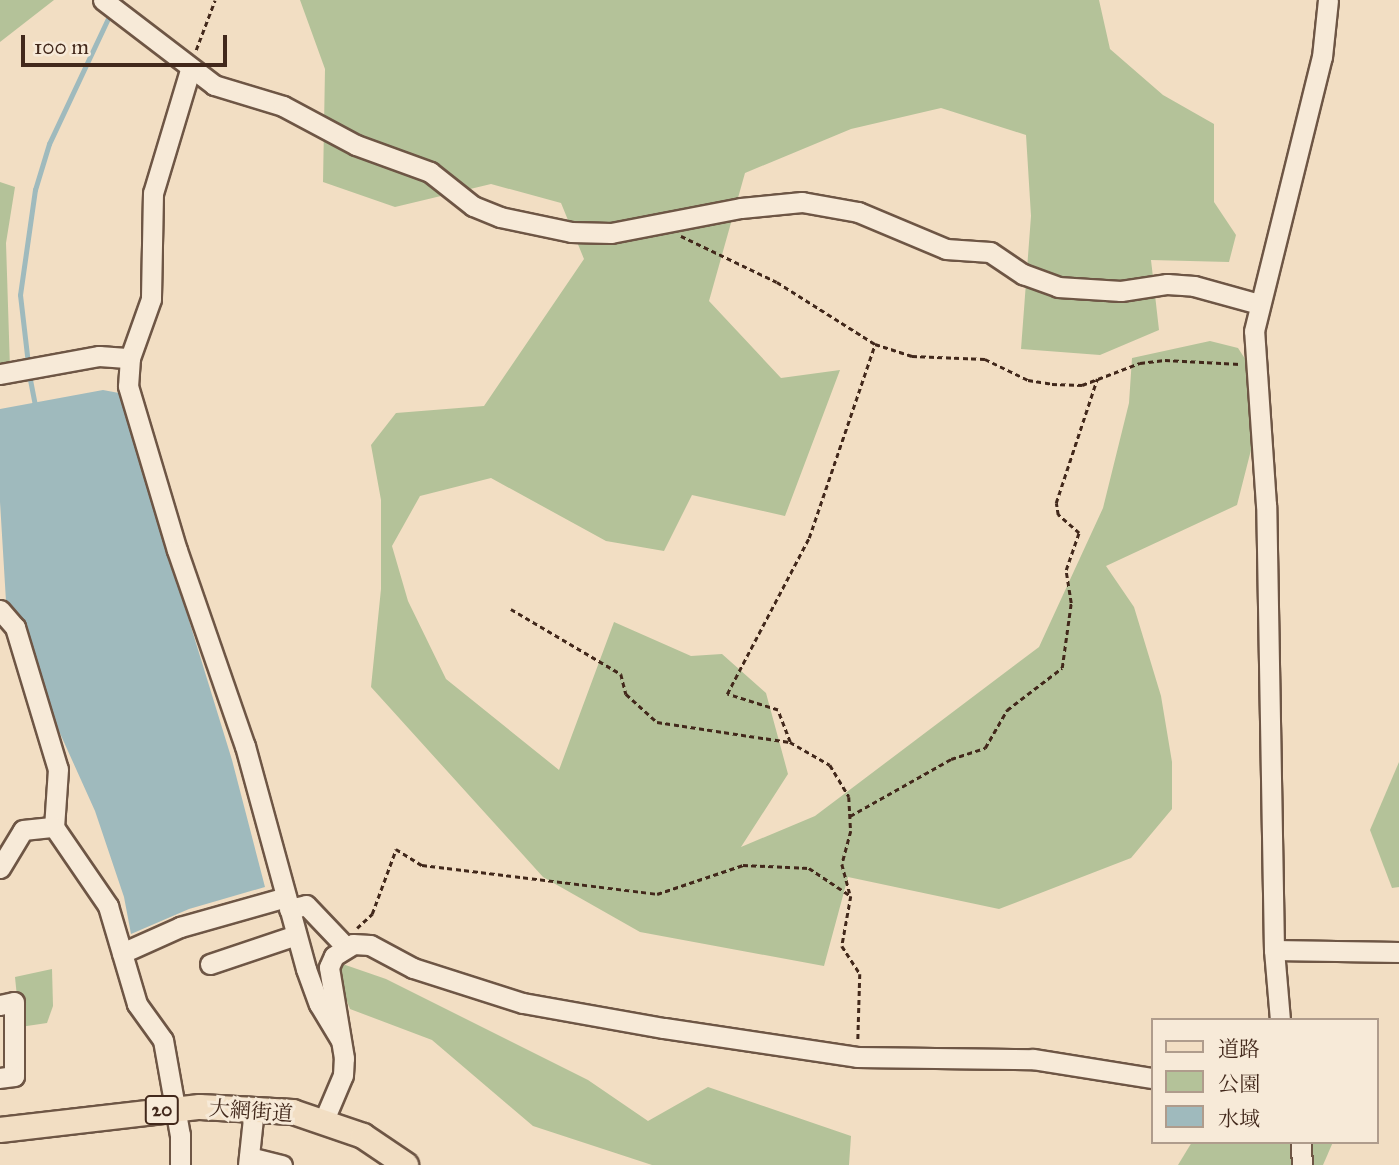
<!DOCTYPE html>
<html>
<head>
<meta charset="utf-8">
<style>
  body { margin:0 }
  #map { position:relative; width:1399px; height:1165px; overflow:hidden; background:#f2dec3; font-family:"IM FELL Great Primer","Noto Serif JP",serif }
  div>[style] { position:absolute }
  [style*='--x'] { left:calc(var(--x)*1px); top:calc(var(--y)*1px); width:calc(var(--w)*1px); rotate:calc(var(--a)*1deg) }
  .green>* { inset:0; background:#b4c299 }
  .water>* { inset:0; background:#9fbabd }
  .stream>* { height:4.5px; margin:-2.25px; padding:0 2.25px; transform-origin:2.25px; border-radius:2.25px; background:#9fbabd }
  .path>* { height:2.5px; margin-top:-1.25px; transform-origin:0; background:repeating-linear-gradient(90deg,#42281b 0 5px,transparent 0 8.5px) }
  .roads { filter:drop-shadow(2px 0 #6e5645) drop-shadow(-2px 0 #6e5645) drop-shadow(0 2px #6e5645) drop-shadow(0 -2px #6e5645) }
  .minor>* { height:19px; margin:-9.5px; padding:0 9.5px; transform-origin:9.5px; border-radius:9.5px; background:#f7ead8 }
  .major>* { height:24px; margin:-12px; padding:0 12px; transform-origin:12px; border-radius:12px; background:#f2dec3 }
  span { translate:-50% -50%; white-space:nowrap; text-align:center; line-height:1.15; -webkit-text-stroke:6px #f7ead8; paint-order:stroke }
  .shield-label span { padding:2px 5px; background:#f7ead8; border:2px solid; border-radius:5px; -webkit-text-stroke-width:0 }
  .shield-label { font-size:19px; color:#42281b; font-weight:700 }
  .street-label { font-size:21px; color:#42281b }
  .legend { position:absolute; left:1151px; top:1018px; width:228px; height:126px; box-sizing:border-box; background:#f7ead8; border:2px solid #af9c8c; margin:0; padding:9px 12px; list-style:none; font-size:21px; color:#42281b }
  .legend li { display:flex; align-items:center; gap:14px; height:35px }
  .legend b { width:35px; border:2px solid #af9c8c }
  .scale { position:absolute; left:21px; top:35px; width:206px; height:32px; box-sizing:border-box; border:4px solid #42281b; border-top:0; padding-left:9px; font-size:21px; line-height:24px; white-space:nowrap; color:#42281b; -webkit-text-stroke:5px #f7ead8; paint-order:stroke }
</style>
</head>
<body>
<div id="map">
  <div class="green">
    <div style="clip-path:polygon(0 0,54px 0,0 42px)"></div>
    <div style="clip-path:polygon(300px 0,1099px 0,1110px 49px,1163px 95px,1214px 124px,1214px 202px,1236px 235px,1229px 262px,1151px 260px,1159px 330px,1100px 355px,1021px 349px,1031px 216px,1026px 135px,941px 108px,851px 129px,745px 173px,709px 301px,781px 378px,840px 370px,785px 516px,692px 495px,664px 551px,606px 541px,491px 478px,420px 496px,392px 546px,408px 601px,446px 679px,559px 770px,614px 622px,691px 656px,722px 654px,766px 693px,788px 774px,741px 847px,815px 816px,1039px 647px,1103px 508px,1129px 403px,1132px 358px,1210px 341px,1238px 348px,1266px 391px,1237px 505px,1106px 566px,1134px 607px,1161px 696px,1172px 762px,1172px 809px,1131px 858px,999px 909px,848px 877px,824px 966px,640px 932px,543px 877px,371px 687px,381px 589px,381px 500px,371px 445px,396px 413px,484px 406px,584px 259px,561px 203px,491px 184px,395px 207px,323px 182px,325px 69px)"></div>
    <div style="clip-path:polygon(0 182px,15px 187px,6px 243px,10px 368px,0 371px)"></div>
    <div style="clip-path:polygon(1399px 762px,1399px 887px,1392px 888px,1370px 830px)"></div>
    <div style="clip-path:polygon(331px 960px,386px 979px,588px 1080px,648px 1121px,708px 1087px,851px 1136px,849px 1165px,652px 1165px,533px 1126px,432px 1040px,350px 1009px)"></div>
    <div style="clip-path:polygon(52px 969px,53px 1006px,47px 1023px,20px 1027px,15px 977px)"></div>
    <div style="clip-path:polygon(1192px 1142px,1333px 1142px,1323px 1165px,1178px 1165px)"></div>
  </div>
  <div class="water">
    <div style="clip-path:polygon(103px 390px,119px 393px,232px 760px,265px 887px,189px 909px,131px 934px,124px 897px,95px 811px,54px 720px,27px 626px,6px 601px,0 502px,0 409px)"></div>
  </div>
  <div class="stream">
    <div style="--x:28;--y:364;--w:69;--a:-96.6"></div>
    <div style="--x:20;--y:295;--w:106;--a:-81.9"></div>
    <div style="--x:35;--y:190;--w:48;--a:-73.1"></div>
    <div style="--x:49;--y:144;--w:146;--a:-64.8"></div>
    <div style="--x:29;--y:372;--w:31;--a:79"></div>
  </div>
  <div class="path">
    <div style="--x:196;--y:50;--w:53;--a:-69.2"></div>
    <div style="--x:681;--y:236;--w:106;--a:25.6"></div>
    <div style="--x:777;--y:282;--w:116;--a:32.3"></div>
    <div style="--x:875;--y:344;--w:39;--a:18"></div>
    <div style="--x:912;--y:356;--w:73;--a:2.4"></div>
    <div style="--x:985;--y:359;--w:48;--a:26"></div>
    <div style="--x:1028;--y:380;--w:24;--a:9"></div>
    <div style="--x:1052;--y:384;--w:30;--a:2"></div>
    <div style="--x:1082;--y:385;--w:62;--a:-20.8"></div>
    <div style="--x:1140;--y:363;--w:25;--a:-7"></div>
    <div style="--x:1165;--y:360;--w:75;--a:3.1"></div>
    <div style="--x:511;--y:609;--w:128;--a:30.6"></div>
    <div style="--x:621;--y:674;--w:21;--a:76"></div>
    <div style="--x:626;--y:694;--w:42;--a:42.1"></div>
    <div style="--x:657;--y:722;--w:134;--a:8.6"></div>
    <div style="--x:790;--y:742;--w:34;--a:-111"></div>
    <div style="--x:778;--y:710;--w:53;--a:-162.6"></div>
    <div style="--x:727;--y:694;--w:176;--a:-62.3"></div>
    <div style="--x:809;--y:538;--w:205;--a:-71.2"></div>
    <div style="--x:790;--y:742;--w:46;--a:29.9"></div>
    <div style="--x:830;--y:765;--w:37;--a:59"></div>
    <div style="--x:849;--y:797;--w:34;--a:87"></div>
    <div style="--x:851;--y:831;--w:34;--a:105"></div>
    <div style="--x:842;--y:864;--w:30;--a:75"></div>
    <div style="--x:850;--y:816;--w:116;--a:-29.4"></div>
    <div style="--x:951;--y:759;--w:36;--a:-18"></div>
    <div style="--x:985;--y:748;--w:44;--a:-59.9"></div>
    <div style="--x:1007;--y:710;--w:69;--a:-37.4"></div>
    <div style="--x:1062;--y:668;--w:66;--a:-82.1"></div>
    <div style="--x:1071;--y:603;--w:33;--a:-99"></div>
    <div style="--x:1066;--y:570;--w:39;--a:-71"></div>
    <div style="--x:1079;--y:533;--w:28;--a:-139"></div>
    <div style="--x:1058;--y:515;--w:12;--a:-99"></div>
    <div style="--x:1056;--y:503;--w:131;--a:-71.7"></div>
    <div style="--x:357;--y:928;--w:21;--a:-43"></div>
    <div style="--x:372;--y:914;--w:69;--a:-69.7"></div>
    <div style="--x:396;--y:849;--w:31;--a:32"></div>
    <div style="--x:422;--y:865;--w:237;--a:7"></div>
    <div style="--x:657;--y:894;--w:91;--a:-18.6"></div>
    <div style="--x:743;--y:865;--w:66;--a:2.6"></div>
    <div style="--x:809;--y:868;--w:50;--a:33.7"></div>
    <div style="--x:851;--y:896;--w:51;--a:100.2"></div>
    <div style="--x:842;--y:946;--w:33;--a:57"></div>
    <div style="--x:860;--y:974;--w:66;--a:91.7"></div>
  </div>
  <div class="roads">
    <div class="minor">
      <div style="--x:103;--y:0;--w:140;--a:37.4"></div>
      <div style="--x:214;--y:85;--w:72;--a:16.9"></div>
      <div style="--x:283;--y:106;--w:83;--a:28.1"></div>
      <div style="--x:356;--y:145;--w:79;--a:20"></div>
      <div style="--x:430;--y:172;--w:55;--a:38.3"></div>
      <div style="--x:473;--y:206;--w:29;--a:22"></div>
      <div style="--x:500;--y:217;--w:73;--a:11.9"></div>
      <div style="--x:571;--y:232;--w:40;--a:1.4"></div>
      <div style="--x:611;--y:233;--w:132;--a:-10.9"></div>
      <div style="--x:741;--y:208;--w:61;--a:-5.6"></div>
      <div style="--x:802;--y:202;--w:57;--a:10.1"></div>
      <div style="--x:858;--y:212;--w:95;--a:22.8"></div>
      <div style="--x:946;--y:249;--w:44;--a:3.9"></div>
      <div style="--x:990;--y:252;--w:40;--a:34"></div>
      <div style="--x:1023;--y:274;--w:37;--a:20"></div>
      <div style="--x:1058;--y:287;--w:63;--a:3.6"></div>
      <div style="--x:1121;--y:291;--w:47;--a:-8.7"></div>
      <div style="--x:1167;--y:284;--w:27;--a:4"></div>
      <div style="--x:1194;--y:286;--w:67;--a:15.5"></div>
      <div style="--x:190;--y:70;--w:128;--a:106.7"></div>
      <div style="--x:153;--y:193;--w:106;--a:91.1"></div>
      <div style="--x:151;--y:299;--w:63;--a:109.6"></div>
      <div style="--x:130;--y:358;--w:28;--a:94"></div>
      <div style="--x:128;--y:386;--w:171;--a:73.4"></div>
      <div style="--x:177;--y:550;--w:207;--a:70.9"></div>
      <div style="--x:245;--y:746;--w:231;--a:74.7"></div>
      <div style="--x:306;--y:969;--w:37;--a:70"></div>
      <div style="--x:319;--y:1004;--w:41;--a:59"></div>
      <div style="--x:0;--y:374;--w:101;--a:-10.3"></div>
      <div style="--x:99;--y:356;--w:31;--a:4"></div>
      <div style="--x:0;--y:610;--w:23;--a:49"></div>
      <div style="--x:15;--y:627;--w:148;--a:73.2"></div>
      <div style="--x:58;--y:769;--w:58;--a:93.9"></div>
      <div style="--x:54;--y:827;--w:96;--a:55.6"></div>
      <div style="--x:108;--y:906;--w:102;--a:73.5"></div>
      <div style="--x:137;--y:1004;--w:44;--a:54.2"></div>
      <div style="--x:163;--y:1040;--w:97;--a:79.9"></div>
      <div style="--x:180;--y:1135;--w:30;--a:90"></div>
      <div style="--x:0;--y:868;--w:44;--a:-58.8"></div>
      <div style="--x:23;--y:830;--w:31;--a:-6"></div>
      <div style="--x:289;--y:909;--w:17;--a:-13"></div>
      <div style="--x:306;--y:905;--w:59;--a:46.4"></div>
      <div style="--x:1274;--y:950;--w:125;--a:0.9"></div>
      <div style="--x:122;--y:953;--w:64;--a:-24.1"></div>
      <div style="--x:180;--y:927;--w:110;--a:-15.8"></div>
      <div style="--x:210;--y:964;--w:91;--a:-18.6"></div>
      <div style="--x:0;--y:1005;--w:14;--a:-12"></div>
      <div style="--x:14;--y:1002;--w:74;--a:90"></div>
      <div style="--x:14;--y:1076;--w:14;--a:172"></div>
      <div style="--x:1280;--y:1020;--w:70;--a:-94.9"></div>
      <div style="--x:1274;--y:950;--w:445;--a:-91"></div>
      <div style="--x:1266;--y:505;--w:174;--a:-93.9"></div>
      <div style="--x:1254;--y:331;--w:282;--a:-76.1"></div>
      <div style="--x:1322;--y:57;--w:57;--a:-84"></div>
      <div style="--x:324;--y:1120;--w:49;--a:-67.1"></div>
      <div style="--x:343;--y:1075;--w:17;--a:-87"></div>
      <div style="--x:344;--y:1058;--w:92;--a:-99.4"></div>
      <div style="--x:329;--y:967;--w:12;--a:-66"></div>
      <div style="--x:334;--y:956;--w:22;--a:-32"></div>
      <div style="--x:353;--y:944;--w:17;--a:3"></div>
      <div style="--x:370;--y:945;--w:49;--a:28.1"></div>
      <div style="--x:413;--y:968;--w:115;--a:17.7"></div>
      <div style="--x:523;--y:1003;--w:143;--a:10.1"></div>
      <div style="--x:664;--y:1028;--w:195;--a:8.5"></div>
      <div style="--x:857;--y:1057;--w:176;--a:0.7"></div>
      <div style="--x:1033;--y:1059;--w:121;--a:9.1"></div>
      <div style="--x:1301;--y:1142;--w:23;--a:88"></div>
      <div style="--x:249;--y:1157;--w:34;--a:14"></div>
      <div style="--x:248;--y:1165;--w:56;--a:-83.9"></div>
    </div>
    <div class="major">
      <div style="--x:0;--y:1130;--w:201;--a:-6.6"></div>
      <div style="--x:200;--y:1107;--w:93;--a:3.1"></div>
      <div style="--x:293;--y:1112;--w:74;--a:18.9"></div>
      <div style="--x:363;--y:1136;--w:52;--a:34"></div>
    </div>
  </div>
  <div class="shield-label">
    <span style="left:162px;top:1110px">20</span>
  </div>
  <div class="street-label">
    <span style="left:251px;top:1111px;rotate:4deg">大網街道</span>
  </div>
  <ul class="legend">
  <li><b style="height:9px;background:#f2dec3"></b>道路</li>
  <li><b style="height:19px;background:#b4c299"></b>公園</li>
  <li><b style="height:19px;background:#9fbabd"></b>水域</li>
  </ul>
  <div class="scale">100 m</div>
</div>
</body>
</html>
